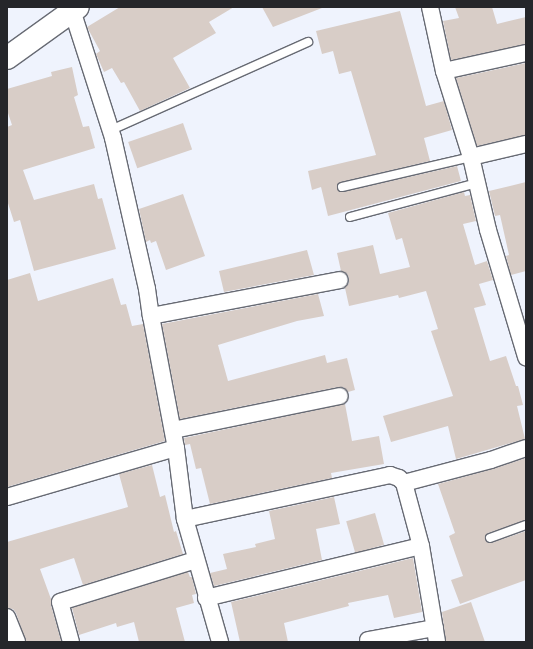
<!DOCTYPE html>
<html>
<head>
<meta charset="utf-8">
<style>
  body { margin:0 }
  #map { position:relative; width:533px; height:649px; overflow:hidden; background:#eff3fd; font-family:Raleway,sans-serif }
  div>[style] { position:absolute }
  [style*='--x'] { left:calc(var(--x)*1px); top:calc(var(--y)*1px); width:calc(var(--w)*1px); rotate:calc(var(--a)*1deg) }
  .building>* { inset:0; background:#d8cdc7; transform-origin:0 0 }
  .roads { filter:drop-shadow(1px 0 #676a73) drop-shadow(-1px 0 #676a73) drop-shadow(0 1px #676a73) drop-shadow(0 -1px #676a73) }
  .service>* { height:8px; margin:-4px; padding:0 4px; transform-origin:4px; border-radius:4px; background:#fff }
  .minor>* { height:16px; margin:-8px; padding:0 8px; transform-origin:8px; border-radius:8px; background:#fff }
  .secondary>* { height:22px; margin:-11px; padding:0 11px; transform-origin:11px; border-radius:11px; background:#fff }
  span { translate:-50% -50%; white-space:nowrap; text-align:center; line-height:1.15; -webkit-text-stroke:3px #fff; paint-order:stroke }
  .frame { position:absolute; inset:0; border:8px solid #25262a; pointer-events:none }
</style>
</head>
<body>
<div id="map">
  <div class="building">
    <div style="clip-path:polygon(120px 7px,234px 7px,209px 22px,216px 33px,173px 58px,190px 88px,140px 111px,124px 82px,121px 83px,112px 68px,104px 72px,96px 54px,100px 51px,87px 27px)"></div>
    <div style="clip-path:polygon(262px 7px,321px 7px,322px 8px,273px 27px)"></div>
    <div style="clip-path:polygon(455px 7px,492px 7px,497px 24px,526px 17px,526px 44px,451px 60px,443px 21px,459px 18px)"></div>
    <div style="clip-path:polygon(400px 11px,426px 106px,444px 101px,452px 130px,424px 138px,430px 161px,341px 182px,337px 185px,337px 189px,343px 192px,457px 166px,461px 181px,328px 216px,321px 187px,312px 190px,308px 171px,376px 155px,351px 71px,339px 74px,333px 51px,322px 54px,316px 31px)"></div>
    <div style="clip-path:polygon(526px 63px,526px 135px,477px 146px,456px 78px)"></div>
    <div style="clip-path:polygon(72px 67px,78px 95px,74px 97px,83px 127px,89px 126px,95px 148px,23px 170px,34px 200px,94px 184px,98px 199px,102px 198px,116px 249px,34px 271px,20px 220px,14px 222px,7px 200px,7px 127px,12px 125px,7px 110px,7px 89px,52px 76px,51px 72px)"></div>
    <div style="left:183px;top:123px;width:28px;height:58px;rotate:71deg"></div>
    <div style="clip-path:polygon(526px 182px,526px 271px,511px 275px,506px 256px,509px 255px,500px 215px,495px 216px,489px 191px)"></div>
    <div style="clip-path:polygon(464px 192px,465px 196px,470px 195px,476px 221px,463px 224px,475px 265px,487px 261px,493px 280px,479px 284px,486px 305px,474px 308px,490px 361px,506px 356px,516px 386px,518px 386px,523px 405px,517px 406px,525px 439px,456px 459px,448px 426px,391px 442px,383px 416px,453px 396px,431px 331px,438px 329px,426px 291px,399px 298px,398px 295px,349px 306px,345px 288px,349px 283px,349px 278px,347px 274px,341px 271px,337px 253px,373px 245px,380px 274px,410px 267px,402px 238px,396px 240px,388px 213px)"></div>
    <div style="clip-path:polygon(183px 194px,205px 256px,166px 270px,156px 241px,151px 243px,150px 240px,146px 242px,139px 209px)"></div>
    <div style="clip-path:polygon(307px 250px,314px 275px,224px 292px,219px 271px)"></div>
    <div style="clip-path:polygon(30px 273px,38px 301px,113px 278px,121px 305px,126px 304px,132px 326px,143px 324px,165px 441px,7px 487px,7px 280px)"></div>
    <div style="clip-path:polygon(318px 294px,324px 316px,297px 321px,218px 345px,228px 381px,325px 355px,327px 363px,347px 358px,355px 390px,348px 392px,343px 387px,338px 387px,180px 419px,162px 324px)"></div>
    <div style="clip-path:polygon(345px 404px,352px 441px,379px 436px,384px 464px,331px 473px,332px 478px,210px 504px,201px 468px,196px 469px,190px 444px,185px 445px,184px 438px)"></div>
    <div style="clip-path:polygon(526px 458px,526px 520px,488px 533px,485px 537px,487px 542px,491px 543px,526px 531px,526px 580px,460px 604px,451px 580px,463px 576px,449px 536px,455px 533px,438px 484px,493px 469px)"></div>
    <div style="clip-path:polygon(152px 465px,160px 497px,165px 495px,174px 532px,176px 531px,183px 554px,83px 585px,74px 558px,40px 569px,51px 599px,51px 605px,61px 641px,26px 642px,16px 613px,13px 609px,7px 608px,7px 542px,128px 507px,119px 474px)"></div>
    <div style="clip-path:polygon(334px 497px,340px 524px,316px 529px,322px 560px,214px 586px,210px 573px,227px 569px,223px 554px,256px 547px,255px 544px,275px 539px,269px 511px)"></div>
    <div style="left:375px;top:513px;width:33px;height:30px;rotate:74deg"></div>
    <div style="clip-path:polygon(413px 558px,422px 612px,394px 618px,388px 595px,348px 603px,349px 606px,284px 623px,288px 642px,240px 642px,231px 602px)"></div>
    <div style="clip-path:polygon(188px 572px,190px 577px,192px 577px,196px 594px,192px 595px,194px 603px,176px 608px,185px 642px,139px 642px,134px 622px,117px 627px,116px 623px,79px 635px,72px 608px)"></div>
    <div style="clip-path:polygon(471px 602px,485px 642px,446px 642px,442px 612px)"></div>
  </div>
  <div class="roads">
    <div class="service">
      <div style="--x:111;--y:130;--w:216;--a:-24.1"></div>
      <div style="--x:342;--y:187;--w:132;--a:-13.1"></div>
      <div style="--x:350;--y:217;--w:131;--a:-15"></div>
      <div style="--x:490;--y:538;--w:38;--a:-20"></div>
    </div>
    <div class="minor">
      <div style="--x:71;--y:7;--w:138;--a:72.2"></div>
      <div style="--x:113;--y:138;--w:155;--a:77.3"></div>
      <div style="--x:147;--y:289;--w:27;--a:82"></div>
      <div style="--x:151;--y:316;--w:134;--a:79.3"></div>
      <div style="--x:176;--y:448;--w:72;--a:82.8"></div>
      <div style="--x:185;--y:519;--w:128;--a:74.1"></div>
      <div style="--x:430;--y:7;--w:66;--a:77.7"></div>
      <div style="--x:444;--y:71;--w:90;--a:72.6"></div>
      <div style="--x:471;--y:157;--w:75;--a:76.9"></div>
      <div style="--x:488;--y:230;--w:133;--a:73.3"></div>
      <div style="--x:444;--y:71;--w:84;--a:-12.4"></div>
      <div style="--x:471;--y:157;--w:57;--a:-13.3"></div>
      <div style="--x:151;--y:316;--w:192;--a:-10.8"></div>
      <div style="--x:173;--y:430;--w:170;--a:-11.5"></div>
      <div style="--x:404;--y:483;--w:65;--a:74.9"></div>
      <div style="--x:421;--y:546;--w:97;--a:80.5"></div>
      <div style="--x:7;--y:497;--w:176;--a:-16.2"></div>
      <div style="--x:185;--y:519;--w:210;--a:-12.1"></div>
      <div style="--x:390;--y:475;--w:9;--a:18"></div>
      <div style="--x:399;--y:478;--w:7;--a:45"></div>
      <div style="--x:404;--y:483;--w:90;--a:-14.8"></div>
      <div style="--x:491;--y:460;--w:37;--a:-19"></div>
      <div style="--x:206;--y:598;--w:221;--a:-13.6"></div>
      <div style="--x:7;--y:617;--w:27;--a:68"></div>
      <div style="--x:368;--y:640;--w:68;--a:-10.2"></div>
      <div style="--x:71;--y:642;--w:41;--a:-105.4"></div>
      <div style="--x:60;--y:602;--w:142;--a:-17.2"></div>
    </div>
    <div class="secondary">
      <div style="--x:7;--y:58;--w:87;--a:-35.7"></div>
    </div>
  </div>
  <div class="frame"></div>
</div>
</body>
</html>
